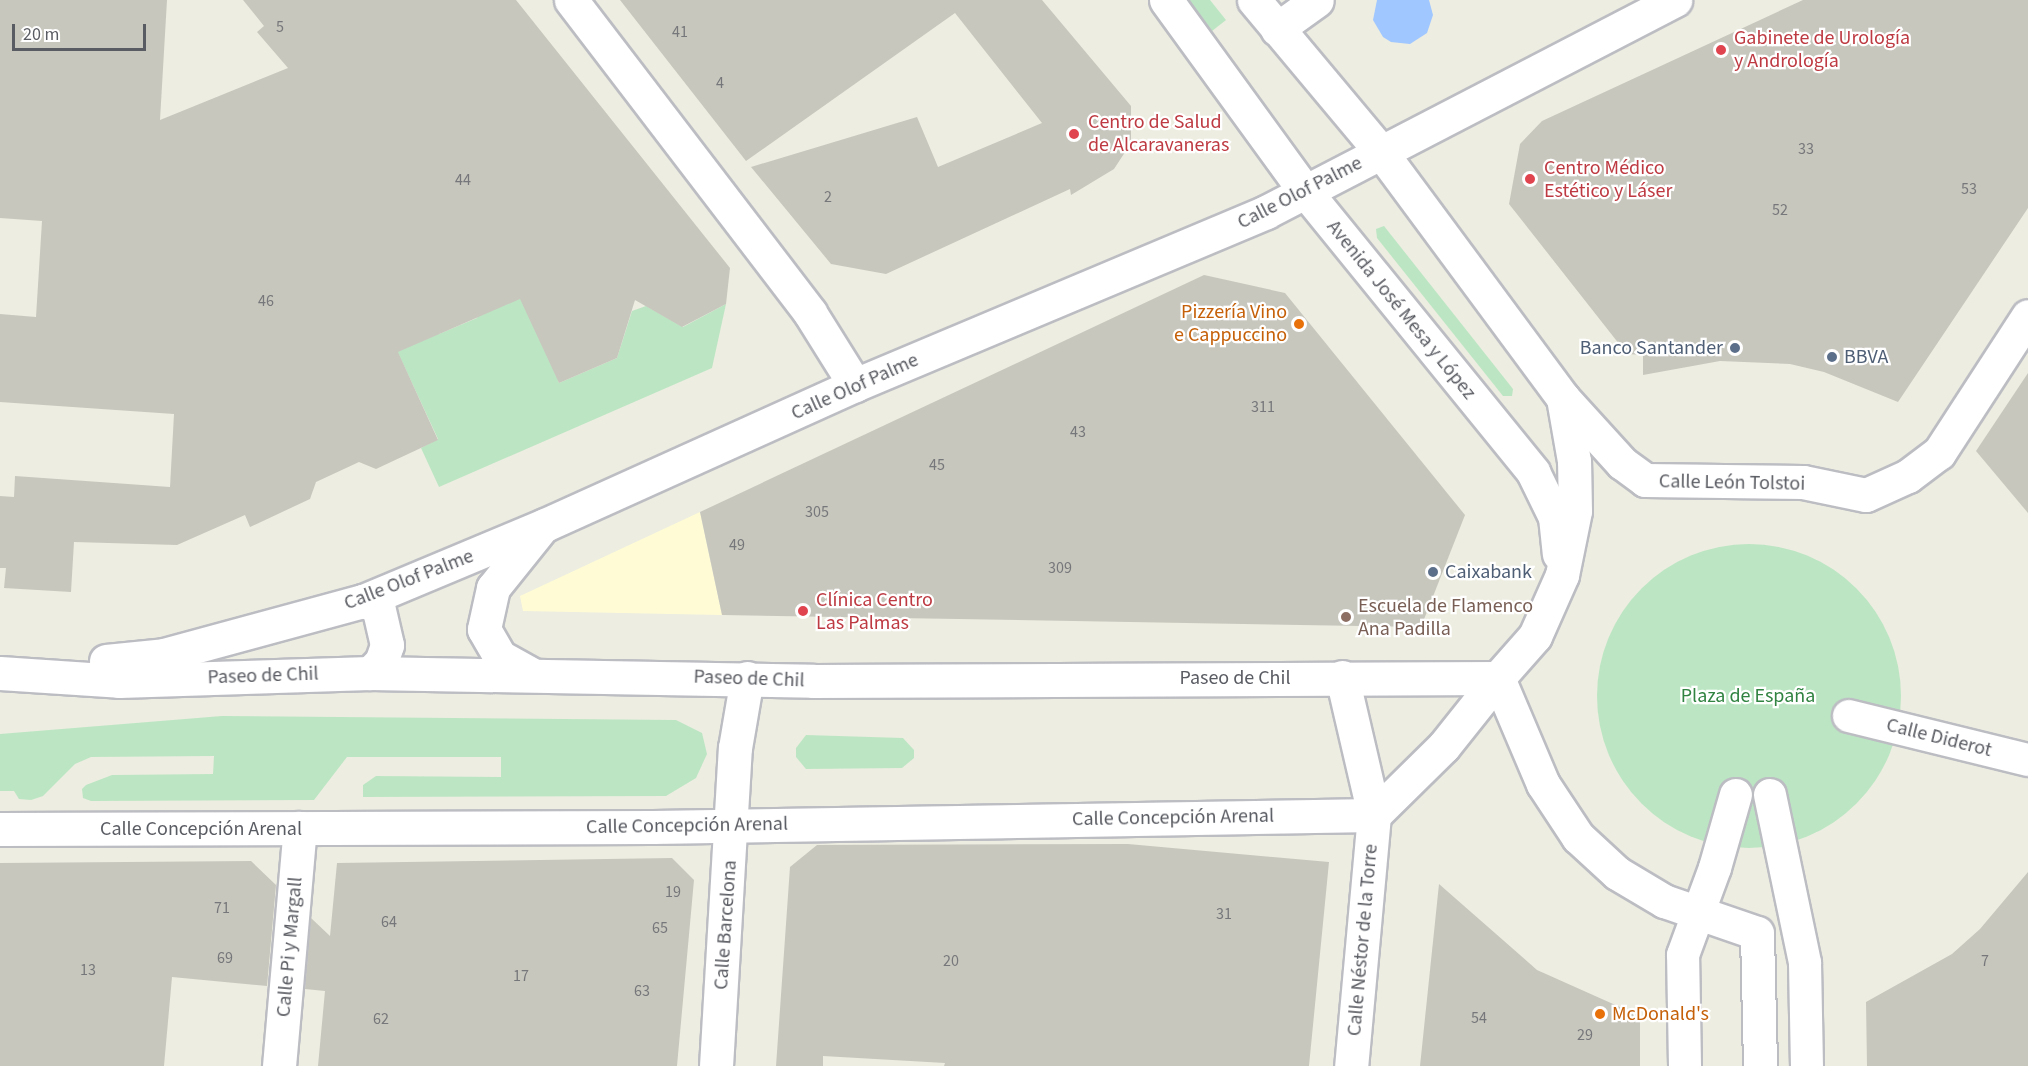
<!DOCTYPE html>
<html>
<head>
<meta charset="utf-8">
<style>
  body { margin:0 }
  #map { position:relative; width:2028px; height:1066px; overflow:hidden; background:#edede1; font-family:"Source Sans 3",sans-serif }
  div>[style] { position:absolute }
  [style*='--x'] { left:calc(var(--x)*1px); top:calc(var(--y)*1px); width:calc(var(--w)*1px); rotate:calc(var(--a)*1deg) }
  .commercial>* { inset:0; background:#fffcd5 }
  .green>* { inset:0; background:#bce6c3 }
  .round { border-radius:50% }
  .water>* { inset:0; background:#a0c7ff }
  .building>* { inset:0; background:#c8c7be }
  .roads { filter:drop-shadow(2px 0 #bcbdc3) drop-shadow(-2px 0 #bcbdc3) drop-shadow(0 2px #bcbdc3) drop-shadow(0 -2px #bcbdc3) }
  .pedestrian>* { height:32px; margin:-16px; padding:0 16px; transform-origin:16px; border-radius:16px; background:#fff }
  .minor>* { height:33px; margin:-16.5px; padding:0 16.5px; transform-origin:16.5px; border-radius:16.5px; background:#fff }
  .tertiary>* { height:33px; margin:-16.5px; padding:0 16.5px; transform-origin:16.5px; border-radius:16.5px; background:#fff }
  .dots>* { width:16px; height:16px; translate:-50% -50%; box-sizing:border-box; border:3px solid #fff; border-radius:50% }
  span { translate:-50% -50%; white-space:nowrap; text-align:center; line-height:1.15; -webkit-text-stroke:4.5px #fff; paint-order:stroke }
  .number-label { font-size:16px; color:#76777a }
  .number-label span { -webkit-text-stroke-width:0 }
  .health-label { font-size:20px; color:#be3a42 }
  .left { translate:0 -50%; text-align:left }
  .street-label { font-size:20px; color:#5a5c63 }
  .food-label { font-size:20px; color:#c56008 }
  .right { translate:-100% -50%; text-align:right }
  .service-label { font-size:20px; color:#4e5e75 }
  .education-label { font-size:20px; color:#785e54 }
  .park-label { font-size:20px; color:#308341 }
  .scale { position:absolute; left:12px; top:24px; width:134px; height:27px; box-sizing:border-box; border:3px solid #5a5c63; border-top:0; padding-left:8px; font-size:18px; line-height:21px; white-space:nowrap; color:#5a5c63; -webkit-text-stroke:4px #fff; paint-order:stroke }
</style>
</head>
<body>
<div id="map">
  <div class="commercial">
    <div style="clip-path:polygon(700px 512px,722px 615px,523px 611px,520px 596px)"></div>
  </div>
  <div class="green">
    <div style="clip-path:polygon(1188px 0,1210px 0,1226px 20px,1212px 31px)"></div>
    <div style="clip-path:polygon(1384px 226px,1513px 389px,1512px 396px,1503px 396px,1377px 238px,1376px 229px)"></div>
    <div style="clip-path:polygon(510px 229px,559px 383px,617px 358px,632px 311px,646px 306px,683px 327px,726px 304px,712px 368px,439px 487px,421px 448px,438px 439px,399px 355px,371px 309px,439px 334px,477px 318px)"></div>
    <div class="round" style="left:1597px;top:544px;width:304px;height:304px"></div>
    <div style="clip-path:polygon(222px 716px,676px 720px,702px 733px,707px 754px,696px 778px,666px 796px,363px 797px,363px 785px,376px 776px,501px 777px,501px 757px,347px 757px,314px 800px,91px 801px,83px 798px,82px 789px,86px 785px,112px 775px,213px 774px,214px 756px,91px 757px,75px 764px,43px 796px,31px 800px,19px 799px,14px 791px,0 791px,0 734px)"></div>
    <div style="clip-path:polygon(806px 735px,903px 738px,914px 750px,914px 758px,902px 768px,806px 769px,796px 757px,796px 748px)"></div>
  </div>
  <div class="water">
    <div style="clip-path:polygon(1377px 0,1429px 0,1433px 15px,1427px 33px,1410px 44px,1391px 42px,1383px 37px,1373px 20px)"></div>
  </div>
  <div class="building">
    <div style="clip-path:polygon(0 0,167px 0,160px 120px,288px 68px,257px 32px,264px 26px,243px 0,516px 0,730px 268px,726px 304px,682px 327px,635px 300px,617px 358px,559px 383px,520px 299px,398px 352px,438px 440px,376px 469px,359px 462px,316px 482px,310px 499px,250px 527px,245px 515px,177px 545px,74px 542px,71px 592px,4px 588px,6px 568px,0 568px,0 496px,14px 497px,15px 476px,170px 487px,174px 414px,0 402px,0 314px,36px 317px,42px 221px,0 218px)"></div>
    <div style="clip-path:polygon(620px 0,1042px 0,1131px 106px,1131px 143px,1114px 169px,1071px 195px,1070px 189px,886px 274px,831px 264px,751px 167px,917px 117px,938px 167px,1042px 123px,955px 13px,746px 161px)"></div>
    <div style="clip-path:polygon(1803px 0,2028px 0,2028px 208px,1898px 402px,1824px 372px,1790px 364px,1720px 361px,1643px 375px,1643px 355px,1627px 354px,1509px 204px,1520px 144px,1542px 121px)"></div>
    <div style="clip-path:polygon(1204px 275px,1285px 293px,1465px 515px,1421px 627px,722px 615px,700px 512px)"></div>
    <div style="clip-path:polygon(2028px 373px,2028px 513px,1976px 451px)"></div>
    <div style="clip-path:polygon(1128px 844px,1329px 862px,1309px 1066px,944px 1066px,945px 1063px,823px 1056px,823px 1066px,776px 1066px,790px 867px,817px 845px)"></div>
    <div style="clip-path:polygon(672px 858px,694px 880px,677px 1066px,318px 1066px,325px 991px,305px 989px,311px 918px,330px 936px,337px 863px)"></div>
    <div style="clip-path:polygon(251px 861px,276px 885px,267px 986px,172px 977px,164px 1066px,0 1066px,0 863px)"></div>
    <div style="clip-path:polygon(2028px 872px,2028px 1066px,1867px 1066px,1866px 1002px,1952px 954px,1980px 929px)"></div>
    <div style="clip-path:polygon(1439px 884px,1537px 970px,1640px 1016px,1640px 1066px,1420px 1066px)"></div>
  </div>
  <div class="roads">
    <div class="pedestrian">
      <div style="--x:1849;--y:716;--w:184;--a:13.8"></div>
      <div style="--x:1770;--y:795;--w:172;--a:78.2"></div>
      <div style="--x:1805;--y:963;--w:103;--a:88.9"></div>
      <div style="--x:1685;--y:1066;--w:111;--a:-91"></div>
      <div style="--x:1683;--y:955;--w:93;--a:-69.8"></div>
      <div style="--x:1715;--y:868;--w:76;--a:-74"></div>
    </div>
    <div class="minor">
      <div style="--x:571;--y:0;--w:394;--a:52.6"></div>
      <div style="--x:810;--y:313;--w:85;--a:58"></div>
      <div style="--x:1277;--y:29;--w:49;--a:-35.9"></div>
      <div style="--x:1563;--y:398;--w:88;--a:47.8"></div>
      <div style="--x:1622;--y:463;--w:29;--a:36"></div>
      <div style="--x:1645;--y:480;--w:158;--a:0.7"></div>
      <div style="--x:1803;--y:482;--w:64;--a:11.7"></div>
      <div style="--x:1866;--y:495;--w:46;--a:-24.3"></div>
      <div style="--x:1908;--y:476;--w:39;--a:-37"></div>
      <div style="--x:1939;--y:453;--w:163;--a:-57"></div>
      <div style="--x:1342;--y:677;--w:142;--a:76.9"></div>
      <div style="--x:1374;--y:815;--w:252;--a:95.2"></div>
      <div style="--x:1374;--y:815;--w:98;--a:-44.6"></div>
      <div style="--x:1444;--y:746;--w:87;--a:-51.5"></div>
      <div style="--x:1498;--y:678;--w:115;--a:67"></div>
      <div style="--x:1543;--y:784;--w:64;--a:56.6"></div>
      <div style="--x:1578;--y:837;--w:53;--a:42.7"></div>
      <div style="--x:1617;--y:873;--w:55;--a:30.8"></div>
      <div style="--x:1664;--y:901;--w:98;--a:19"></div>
      <div style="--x:1757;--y:933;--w:133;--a:88.7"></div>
      <div style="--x:0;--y:829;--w:653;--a:-0.18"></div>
      <div style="--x:653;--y:827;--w:721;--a:-0.95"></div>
      <div style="--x:279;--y:1066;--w:239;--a:-85"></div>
      <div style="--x:716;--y:1066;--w:319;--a:-86.6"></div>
      <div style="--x:735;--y:748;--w:71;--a:-80.3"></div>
    </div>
    <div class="tertiary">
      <div style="--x:1166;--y:0;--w:236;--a:54"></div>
      <div style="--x:1305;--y:191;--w:362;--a:50.9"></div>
      <div style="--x:1533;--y:472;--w:50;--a:63.9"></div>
      <div style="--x:1555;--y:517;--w:37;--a:84"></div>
      <div style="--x:363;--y:601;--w:16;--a:18"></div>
      <div style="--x:378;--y:606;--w:40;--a:77"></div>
      <div style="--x:387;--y:645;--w:18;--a:109"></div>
      <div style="--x:381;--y:662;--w:16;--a:135"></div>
      <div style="--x:106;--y:661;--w:58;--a:-5.9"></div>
      <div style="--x:164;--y:655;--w:206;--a:-15.2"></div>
      <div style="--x:363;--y:601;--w:197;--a:-22.7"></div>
      <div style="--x:545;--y:525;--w:340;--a:-24.3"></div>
      <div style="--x:855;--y:385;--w:446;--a:-22.8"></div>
      <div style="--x:1266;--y:212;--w:461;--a:-27.4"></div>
      <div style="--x:0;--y:673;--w:119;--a:3.8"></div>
      <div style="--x:119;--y:681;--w:251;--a:-1.8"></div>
      <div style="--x:370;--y:673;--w:443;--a:1"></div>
      <div style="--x:813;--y:681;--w:685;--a:-0.25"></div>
      <div style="--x:1498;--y:678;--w:56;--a:-48.6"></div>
      <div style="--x:1535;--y:636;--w:67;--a:-66.1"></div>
      <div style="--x:1562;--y:575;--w:65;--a:-78.5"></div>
      <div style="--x:1575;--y:511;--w:50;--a:-91.1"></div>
      <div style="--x:1574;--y:461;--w:64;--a:-99.9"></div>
      <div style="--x:1563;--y:398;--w:306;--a:-126.5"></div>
      <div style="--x:1381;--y:152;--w:198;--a:-129.9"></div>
      <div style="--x:531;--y:674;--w:35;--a:-151"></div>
      <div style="--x:500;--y:657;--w:32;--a:-120"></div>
      <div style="--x:484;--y:629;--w:42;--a:-77.6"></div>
      <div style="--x:493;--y:588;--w:77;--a:-51.3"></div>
    </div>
  </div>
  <div class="dots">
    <div style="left:1721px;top:50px;background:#e0444e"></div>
    <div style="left:1074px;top:134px;background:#e0444e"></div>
    <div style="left:1530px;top:179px;background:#e0444e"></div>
    <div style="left:1299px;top:324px;background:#e8710a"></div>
    <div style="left:1735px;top:348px;background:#5c6f8a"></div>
    <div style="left:1832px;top:357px;background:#5c6f8a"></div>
    <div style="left:1433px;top:572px;background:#5c6f8a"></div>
    <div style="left:803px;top:611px;background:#e0444e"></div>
    <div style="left:1346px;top:617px;background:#8d6e63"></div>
    <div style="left:1600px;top:1014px;background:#e8710a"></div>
  </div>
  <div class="number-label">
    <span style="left:280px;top:27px">5</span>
    <span style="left:680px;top:32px">41</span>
    <span style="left:720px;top:83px">4</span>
    <span style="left:1806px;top:149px">33</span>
    <span style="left:463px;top:180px">44</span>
    <span style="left:1969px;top:189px">53</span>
    <span style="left:828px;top:197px">2</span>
    <span style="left:1780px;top:210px">52</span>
    <span style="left:266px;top:301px">46</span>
    <span style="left:1263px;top:407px">311</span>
    <span style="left:1078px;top:432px">43</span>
    <span style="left:937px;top:465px">45</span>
    <span style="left:817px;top:512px">305</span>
    <span style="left:737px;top:545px">49</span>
    <span style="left:1060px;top:568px">309</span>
    <span style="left:673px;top:892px">19</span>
    <span style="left:222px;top:908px">71</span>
    <span style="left:1224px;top:914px">31</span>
    <span style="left:389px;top:922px">64</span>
    <span style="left:660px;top:928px">65</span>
    <span style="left:225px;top:958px">69</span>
    <span style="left:951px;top:961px">20</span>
    <span style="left:1985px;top:961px">7</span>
    <span style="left:88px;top:970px">13</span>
    <span style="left:521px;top:976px">17</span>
    <span style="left:642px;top:991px">63</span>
    <span style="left:1479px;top:1018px">54</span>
    <span style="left:381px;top:1019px">62</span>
    <span style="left:1585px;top:1035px">29</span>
  </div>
  <div class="health-label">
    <span class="left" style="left:1734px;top:50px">Gabinete de Urología<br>y Andrología</span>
    <span class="left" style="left:1088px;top:134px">Centro de Salud<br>de Alcaravaneras</span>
    <span class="left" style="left:1544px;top:180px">Centro Médico<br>Estético y Láser</span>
    <span class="left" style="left:816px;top:612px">Clínica Centro<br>Las Palmas</span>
  </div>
  <div class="street-label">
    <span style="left:1300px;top:193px;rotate:-27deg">Calle Olof Palme</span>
    <span style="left:1401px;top:310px;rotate:51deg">Avenida José Mesa y López</span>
    <span style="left:855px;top:387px;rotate:-24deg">Calle Olof Palme</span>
    <span style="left:1732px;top:483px;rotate:1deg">Calle León Tolstoi</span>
    <span style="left:409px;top:580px;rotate:-21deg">Calle Olof Palme</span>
    <span style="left:263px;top:676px;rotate:-2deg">Paseo de Chil</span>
    <span style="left:1235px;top:678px">Paseo de Chil</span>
    <span style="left:749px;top:679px;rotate:2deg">Paseo de Chil</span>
    <span style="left:1939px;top:738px;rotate:14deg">Calle Diderot</span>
    <span style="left:1173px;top:818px;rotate:-1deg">Calle Concepción Arenal</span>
    <span style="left:687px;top:826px;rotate:-1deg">Calle Concepción Arenal</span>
    <span style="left:201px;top:829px">Calle Concepción Arenal</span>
    <span style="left:726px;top:925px;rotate:-86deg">Calle Barcelona</span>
    <span style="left:1363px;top:940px;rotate:-85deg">Calle Néstor de la Torre</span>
    <span style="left:290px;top:947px;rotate:-85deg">Calle Pi y Margall</span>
  </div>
  <div class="food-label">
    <span class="right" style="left:1287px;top:324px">Pizzería Vino<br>e Cappuccino</span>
    <span class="left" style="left:1612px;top:1014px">McDonald's</span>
  </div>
  <div class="service-label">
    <span class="right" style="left:1723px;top:348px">Banco Santander</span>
    <span class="left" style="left:1844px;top:357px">BBVA</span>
    <span class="left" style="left:1445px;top:572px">Caixabank</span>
  </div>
  <div class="education-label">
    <span class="left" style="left:1358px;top:618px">Escuela de Flamenco<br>Ana Padilla</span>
  </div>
  <div class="park-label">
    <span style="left:1748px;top:696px">Plaza de España</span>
  </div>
  <div class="scale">20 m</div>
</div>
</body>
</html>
